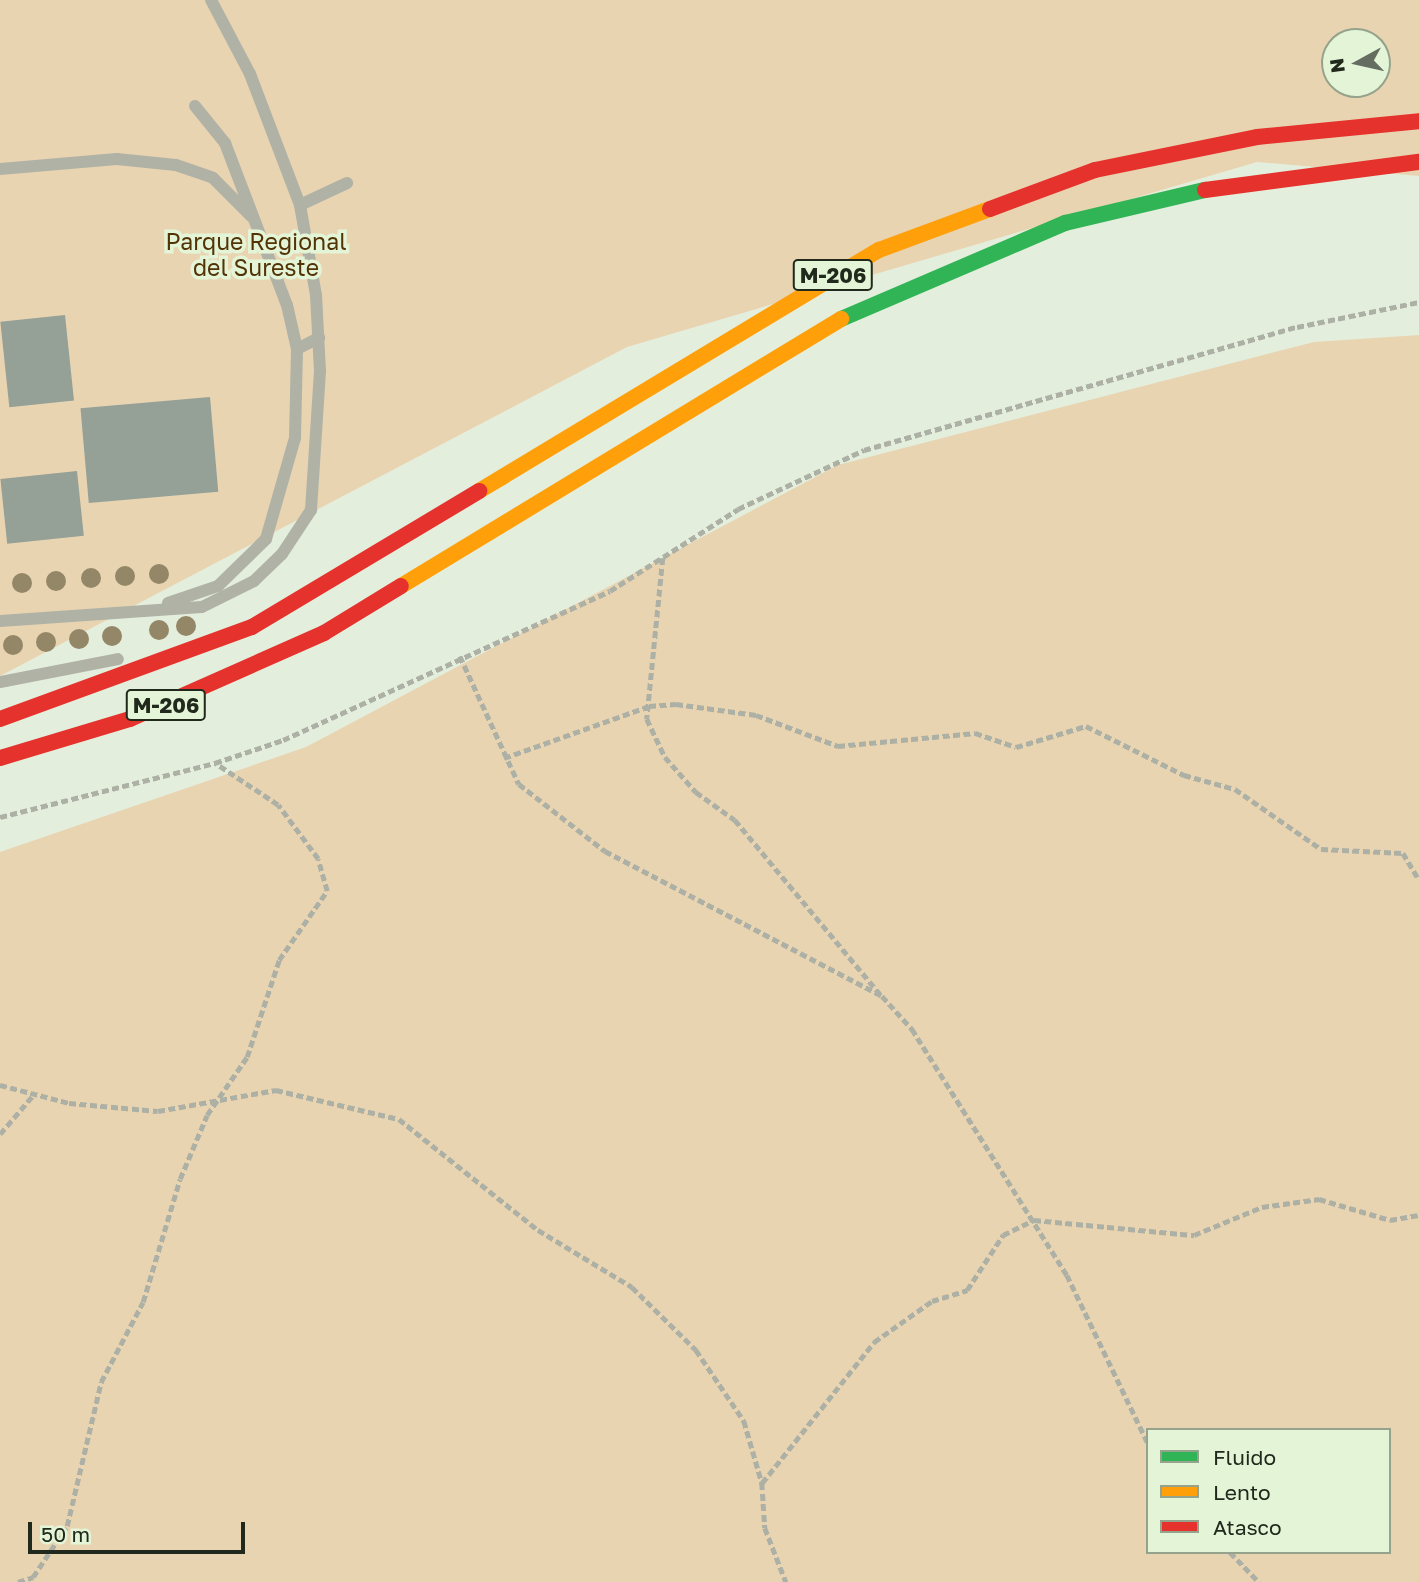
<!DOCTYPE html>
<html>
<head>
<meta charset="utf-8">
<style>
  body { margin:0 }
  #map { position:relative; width:1419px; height:1582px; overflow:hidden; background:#e4eedd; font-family:"Golos Text",sans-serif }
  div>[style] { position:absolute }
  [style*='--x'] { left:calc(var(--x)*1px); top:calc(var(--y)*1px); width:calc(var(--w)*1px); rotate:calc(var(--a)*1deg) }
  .green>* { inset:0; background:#e9d4b2 }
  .building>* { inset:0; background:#95a096; transform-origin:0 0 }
  .path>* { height:4.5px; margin-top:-2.25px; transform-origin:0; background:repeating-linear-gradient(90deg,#adb0a4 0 7px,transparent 0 10.5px) }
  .lane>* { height:12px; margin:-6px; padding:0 6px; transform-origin:6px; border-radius:6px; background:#b0b2a6 }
  .fast>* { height:16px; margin:-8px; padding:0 8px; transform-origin:8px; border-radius:8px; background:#30b455 }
  .slow>* { height:16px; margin:-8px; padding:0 8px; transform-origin:8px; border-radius:8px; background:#ff9f0a }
  .jam>* { height:16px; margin:-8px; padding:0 8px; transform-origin:8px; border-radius:8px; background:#e5322d }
  .trees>* { width:20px; height:20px; margin:-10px; border-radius:50%; background:#948767 }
  span { translate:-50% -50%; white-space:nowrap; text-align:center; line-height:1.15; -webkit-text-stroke:7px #e3f5d6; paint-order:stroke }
  .shield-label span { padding:2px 5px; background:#e3f5d6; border:2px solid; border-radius:5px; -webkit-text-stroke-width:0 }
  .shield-label { font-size:21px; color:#21281c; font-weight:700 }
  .park-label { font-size:23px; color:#533206 }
  .legend { position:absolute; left:1146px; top:1428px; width:245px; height:126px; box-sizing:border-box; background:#e3f5d6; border:2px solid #95a38c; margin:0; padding:9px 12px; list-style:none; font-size:21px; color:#21281c }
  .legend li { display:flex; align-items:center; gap:14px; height:35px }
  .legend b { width:35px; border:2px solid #95a38c }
  .north { position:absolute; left:1321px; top:28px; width:70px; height:70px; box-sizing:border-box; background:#e3f5d6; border:2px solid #95a38c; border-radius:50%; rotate:262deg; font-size:19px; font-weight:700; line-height:28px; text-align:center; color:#21281c }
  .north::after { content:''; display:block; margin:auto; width:24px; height:32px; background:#656d60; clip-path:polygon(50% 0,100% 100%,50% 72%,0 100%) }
  .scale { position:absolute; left:28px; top:1522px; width:217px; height:32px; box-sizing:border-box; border:4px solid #21281c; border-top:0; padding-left:9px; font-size:21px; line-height:24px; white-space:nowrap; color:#21281c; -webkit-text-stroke:5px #e3f5d6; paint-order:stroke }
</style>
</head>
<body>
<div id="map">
  <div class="green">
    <div style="clip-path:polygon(evenodd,0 0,1419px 0,1419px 176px,1257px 162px,627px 347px,0 676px,0 0,1335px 42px,1377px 42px,1377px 84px,1335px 84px,1335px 42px)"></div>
    <div style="clip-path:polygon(evenodd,1419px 335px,1419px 1582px,0 1582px,0 852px,306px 747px,838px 465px,1314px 342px,1419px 335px,1148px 1430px,1389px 1430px,1389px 1552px,1148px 1552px,1148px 1430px)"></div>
  </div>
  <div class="building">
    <div style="left:65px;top:315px;width:86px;height:65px;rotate:84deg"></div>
    <div style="left:210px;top:397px;width:95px;height:130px;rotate:85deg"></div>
    <div style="left:77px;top:471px;width:65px;height:77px;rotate:84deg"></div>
  </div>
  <div class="path">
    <div style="--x:663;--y:558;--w:162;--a:95.7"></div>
    <div style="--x:647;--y:719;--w:42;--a:64.7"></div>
    <div style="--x:665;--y:757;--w:47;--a:48.5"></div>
    <div style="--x:696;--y:792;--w:48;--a:35.7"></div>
    <div style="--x:735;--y:820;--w:228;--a:50.2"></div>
    <div style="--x:460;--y:656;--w:141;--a:65.3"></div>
    <div style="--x:519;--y:784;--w:109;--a:37.9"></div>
    <div style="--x:605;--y:851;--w:313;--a:27.6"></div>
    <div style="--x:882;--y:996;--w:45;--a:47.7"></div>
    <div style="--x:912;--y:1029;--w:291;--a:57.8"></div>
    <div style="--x:1067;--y:1275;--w:187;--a:64.3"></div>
    <div style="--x:504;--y:758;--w:154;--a:-19.7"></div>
    <div style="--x:649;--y:706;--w:27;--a:-4"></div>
    <div style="--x:676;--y:704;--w:81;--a:7.8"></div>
    <div style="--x:756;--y:715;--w:88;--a:20.7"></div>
    <div style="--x:838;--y:746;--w:138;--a:-5.4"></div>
    <div style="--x:975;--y:733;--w:43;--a:18.9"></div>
    <div style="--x:1016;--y:747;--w:73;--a:-16.7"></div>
    <div style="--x:1086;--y:726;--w:110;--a:26.6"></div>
    <div style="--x:1184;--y:775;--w:53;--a:15.4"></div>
    <div style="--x:1235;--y:789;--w:105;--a:34.9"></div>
    <div style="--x:1321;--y:849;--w:82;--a:2.8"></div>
    <div style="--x:1403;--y:853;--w:31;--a:59"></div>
    <div style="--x:0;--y:817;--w:222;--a:-14.1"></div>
    <div style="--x:215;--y:763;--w:72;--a:-18.7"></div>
    <div style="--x:283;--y:740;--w:359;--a:-24.5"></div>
    <div style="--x:610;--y:591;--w:152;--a:-32.6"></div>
    <div style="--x:738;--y:509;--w:139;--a:-25.1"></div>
    <div style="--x:864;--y:450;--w:450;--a:-15.9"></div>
    <div style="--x:1297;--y:327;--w:125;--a:-11.6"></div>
    <div style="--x:0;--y:1085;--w:71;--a:14.6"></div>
    <div style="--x:69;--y:1103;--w:89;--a:5.1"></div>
    <div style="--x:158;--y:1111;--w:120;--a:-10.1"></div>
    <div style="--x:276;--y:1090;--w:126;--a:13.3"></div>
    <div style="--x:399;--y:1119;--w:178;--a:38.6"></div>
    <div style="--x:538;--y:1230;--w:110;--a:31.2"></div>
    <div style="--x:632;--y:1287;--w:90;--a:44.5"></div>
    <div style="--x:696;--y:1350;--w:86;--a:55.9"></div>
    <div style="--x:744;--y:1421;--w:65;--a:73.8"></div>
    <div style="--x:762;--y:1483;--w:45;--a:86.2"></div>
    <div style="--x:765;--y:1528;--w:58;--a:68.7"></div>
    <div style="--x:0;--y:1134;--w:52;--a:-49.6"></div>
    <div style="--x:762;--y:1483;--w:180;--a:-51.5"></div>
    <div style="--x:874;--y:1342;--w:71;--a:-35.3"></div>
    <div style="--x:932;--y:1301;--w:37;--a:-17"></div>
    <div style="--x:967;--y:1290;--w:66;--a:-56.8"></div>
    <div style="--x:1003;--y:1235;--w:34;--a:-26"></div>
    <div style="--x:1034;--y:1220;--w:161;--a:5.4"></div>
    <div style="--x:1194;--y:1235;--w:74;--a:-22.4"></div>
    <div style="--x:1262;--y:1207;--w:58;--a:-8"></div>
    <div style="--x:1319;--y:1199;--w:74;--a:16.5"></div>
    <div style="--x:1390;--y:1220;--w:29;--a:-10"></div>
    <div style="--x:1230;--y:1552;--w:42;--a:46"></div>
    <div style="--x:18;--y:1582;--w:16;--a:-18"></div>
    <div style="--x:33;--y:1577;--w:61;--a:-56.3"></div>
    <div style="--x:67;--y:1526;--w:148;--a:-76.7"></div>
    <div style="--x:101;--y:1382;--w:90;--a:-62.3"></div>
    <div style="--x:143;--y:1302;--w:128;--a:-73.3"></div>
    <div style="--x:180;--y:1179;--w:69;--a:-67.1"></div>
    <div style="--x:207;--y:1115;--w:70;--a:-55.4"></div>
    <div style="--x:247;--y:1057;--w:102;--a:-71.7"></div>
    <div style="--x:279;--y:960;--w:84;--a:-55.2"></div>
    <div style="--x:327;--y:891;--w:33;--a:-106"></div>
    <div style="--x:318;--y:859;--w:67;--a:-126.5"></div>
    <div style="--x:278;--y:805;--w:74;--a:-146.5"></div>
  </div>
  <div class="lane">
    <div style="--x:211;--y:0;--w:84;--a:62.2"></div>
    <div style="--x:250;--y:74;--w:140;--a:69.1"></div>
    <div style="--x:195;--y:106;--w:48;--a:51"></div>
    <div style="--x:225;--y:143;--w:173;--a:69.1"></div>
    <div style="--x:287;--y:305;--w:45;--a:77.2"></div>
    <div style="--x:297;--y:349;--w:25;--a:-27"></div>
    <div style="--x:0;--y:169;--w:117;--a:-4.9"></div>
    <div style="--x:117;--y:159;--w:59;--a:5.8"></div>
    <div style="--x:176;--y:165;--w:39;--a:19"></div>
    <div style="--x:213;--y:178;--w:54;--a:45"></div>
    <div style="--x:168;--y:603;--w:53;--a:-18.8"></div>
    <div style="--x:218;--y:586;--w:67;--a:-44.4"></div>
    <div style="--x:266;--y:539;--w:105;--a:-74"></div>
    <div style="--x:295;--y:438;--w:89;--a:-88.7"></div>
    <div style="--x:0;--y:621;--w:202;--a:-4"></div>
    <div style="--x:202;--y:607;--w:58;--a:-26.6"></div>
    <div style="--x:254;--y:581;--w:39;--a:-44"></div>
    <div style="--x:282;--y:554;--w:53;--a:-56.6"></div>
    <div style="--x:311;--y:510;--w:139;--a:-86.3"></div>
    <div style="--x:320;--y:371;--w:76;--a:-93"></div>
    <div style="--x:316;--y:295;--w:91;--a:-100.1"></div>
    <div style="--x:300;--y:205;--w:52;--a:-25.1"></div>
    <div style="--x:0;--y:682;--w:120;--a:-11"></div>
  </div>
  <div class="fast">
    <div style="--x:841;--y:319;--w:244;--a:-23.2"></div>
    <div style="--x:1065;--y:223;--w:144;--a:-13.3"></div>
  </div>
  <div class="slow">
    <div style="--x:479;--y:491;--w:467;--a:-31.1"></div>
    <div style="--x:879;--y:250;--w:118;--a:-20.3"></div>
    <div style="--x:401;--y:586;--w:515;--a:-31.25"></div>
  </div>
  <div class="jam">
    <div style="--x:1205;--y:190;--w:216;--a:-7.5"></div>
    <div style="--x:990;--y:209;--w:112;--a:-20.4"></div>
    <div style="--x:1095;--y:170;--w:165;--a:-11.5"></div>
    <div style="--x:1257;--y:137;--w:163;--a:-5.6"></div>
    <div style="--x:0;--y:719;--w:268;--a:-20.1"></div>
    <div style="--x:252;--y:627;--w:265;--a:-30.9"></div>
    <div style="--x:0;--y:758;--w:136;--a:-16.7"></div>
    <div style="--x:130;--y:719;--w:212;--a:-23.9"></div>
    <div style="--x:324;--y:633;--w:90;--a:-31.4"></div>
  </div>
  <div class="trees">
    <div style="left:159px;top:574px"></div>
    <div style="left:125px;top:576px"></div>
    <div style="left:91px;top:578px"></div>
    <div style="left:56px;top:581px"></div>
    <div style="left:22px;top:583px"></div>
    <div style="left:186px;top:626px"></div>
    <div style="left:159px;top:630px"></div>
    <div style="left:112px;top:636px"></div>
    <div style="left:79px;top:639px"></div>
    <div style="left:46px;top:642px"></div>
    <div style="left:13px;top:645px"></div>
  </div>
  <div class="shield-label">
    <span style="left:833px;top:275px">M-206</span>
    <span style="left:166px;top:705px">M-206</span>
  </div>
  <div class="park-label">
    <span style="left:256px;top:254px">Parque Regional<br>del Sureste</span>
  </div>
  <ul class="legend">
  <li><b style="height:9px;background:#30b455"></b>Fluido</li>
  <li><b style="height:9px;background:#ff9f0a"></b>Lento</li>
  <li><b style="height:9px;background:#e5322d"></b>Atasco</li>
  </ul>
  <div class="north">N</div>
  <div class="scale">50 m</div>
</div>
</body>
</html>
